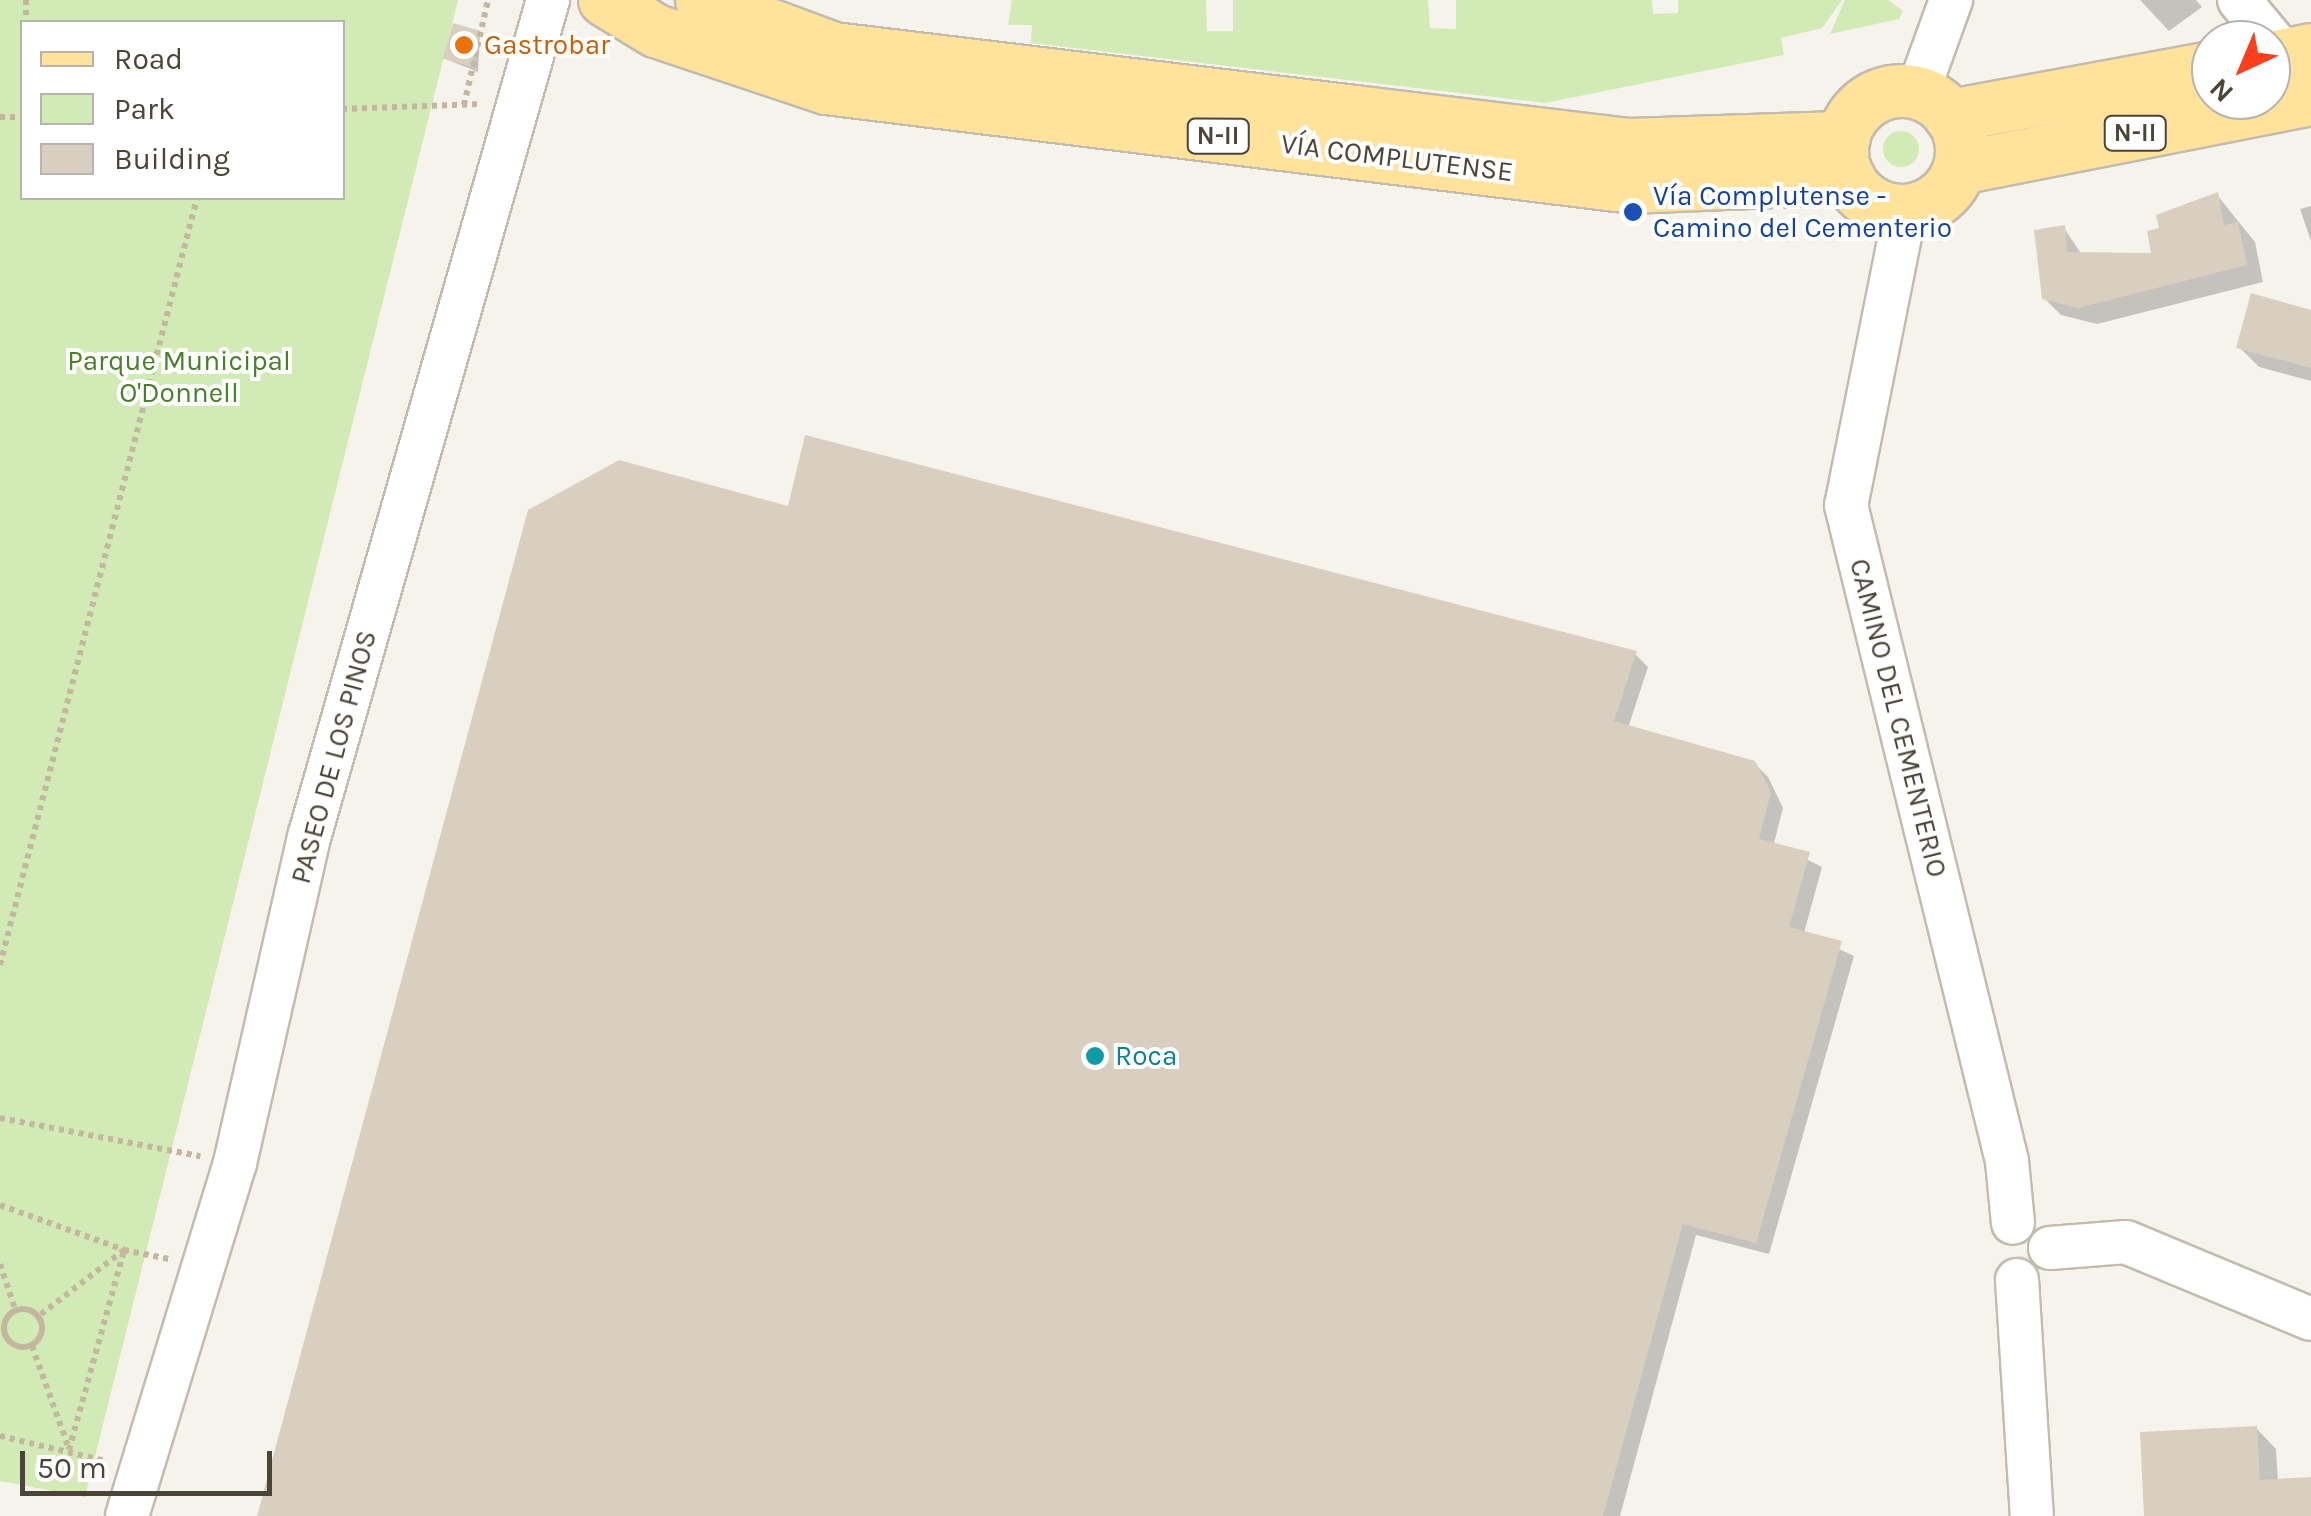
<!DOCTYPE html>
<html>
<head>
<meta charset="utf-8">
<style>
  body { margin:0 }
  #map { position:relative; width:2311px; height:1516px; overflow:hidden; background:#f6f3ec; font-family:Karla,sans-serif }
  div>[style] { position:absolute }
  [style*='--x'] { left:calc(var(--x)*1px); top:calc(var(--y)*1px); width:calc(var(--w)*1px); rotate:calc(var(--a)*1deg) }
  .green>* { inset:0; background:#d2eab5 }
  .round { border-radius:50% }
  .shadow>* { inset:0; background:#0003 }
  .building>* { inset:0; background:#d8cfc1; transform-origin:0 0 }
  .path>* { height:6px; margin-top:-3px; transform-origin:0; background:repeating-linear-gradient(90deg,#c4b79f 0 5px,transparent 0 10px) }
  .path>.ring { margin:-3px; padding:0; box-sizing:content-box; background:none; border:6px solid #c4b79f; border-radius:50% }
  .roads { filter:drop-shadow(2px 0 #c2bbae) drop-shadow(-2px 0 #c2bbae) drop-shadow(0 2px #c2bbae) drop-shadow(0 -2px #c2bbae) }
  .minor>* { height:42px; margin:-21px; padding:0 21px; transform-origin:21px; border-radius:21px; background:#fff }
  .major>* { height:52px; margin:-26px; padding:0 26px; transform-origin:26px; border-radius:26px; background:#ffe39c }
  .major>.ring { margin:-26px; padding:0; box-sizing:content-box; background:none; border:52px solid #ffe39c; border-radius:50% }
  .dots>* { width:28px; height:28px; translate:-50% -50%; box-sizing:border-box; border:5px solid #fff; border-radius:50% }
  span { translate:-50% -50%; white-space:nowrap; text-align:center; line-height:1.15; -webkit-text-stroke:8px #fff; paint-order:stroke }
  .shield-label span { padding:2px 8px; background:#fff; border:2px solid; border-radius:8px; -webkit-text-stroke-width:0 }
  .shield-label { font-size:25px; color:#4b4439; font-weight:700 }
  .food-label { font-size:28px; color:#c56008 }
  .left { translate:0 -50%; text-align:left }
  .street-label { font-size:28px; color:#4b4439 }
  .transit-label { font-size:28px; color:#164399 }
  .park-label { font-size:28px; color:#4a7f2a }
  .culture-label { font-size:28px; color:#0d838f }
  .legend { position:absolute; left:20px; top:20px; width:325px; height:180px; box-sizing:border-box; background:#fff; border:2px solid #b7b4b0; margin:0; padding:12px 18px; list-style:none; font-size:30px; color:#4b4439 }
  .legend li { display:flex; align-items:center; gap:20px; height:50px }
  .legend b { width:50px; border:2px solid #b7b4b0 }
  .north { position:absolute; left:2191px; top:20px; width:100px; height:100px; box-sizing:border-box; background:#fff; border:2px solid #b7b4b0; border-radius:50%; rotate:224deg; font-size:28px; font-weight:700; line-height:40px; text-align:center; color:#4b4439 }
  .north::after { content:''; display:block; margin:auto; width:35px; height:45px; background:#fc3f1d; clip-path:polygon(50% 0,100% 100%,50% 72%,0 100%) }
  .scale { position:absolute; left:20px; top:1451px; width:252px; height:45px; box-sizing:border-box; border:5px solid #4b4439; border-top:0; padding-left:12px; font-size:30px; line-height:35px; white-space:nowrap; color:#4b4439; -webkit-text-stroke:8px #fff; paint-order:stroke }
</style>
</head>
<body>
<div id="map">
  <div class="green">
    <div style="clip-path:polygon(evenodd,0 0,458px 0,85px 1497px,0 1481px,0 0,342px 22px,342px 198px,22px 198px,22px 22px,342px 22px)"></div>
    <div style="clip-path:polygon(1012px 0,1206px 0,1207px 31px,1233px 31px,1233px 0,1428px 0,1430px 28px,1456px 29px,1456px 0,1652px 0,1653px 14px,1678px 13px,1678px 0,1842px 0,1822px 28px,1781px 38px,1784px 55px,1545px 103px,1031px 43px,1032px 25px,1008px 25px)"></div>
    <div style="clip-path:polygon(1845px 0,1888px 0,1903px 11px,1899px 19px,1830px 34px)"></div>
    <div class="round" style="left:1883px;top:131px;width:36px;height:36px"></div>
  </div>
  <div class="shadow">
    <div style="clip-path:polygon(2140px 0,2196px 0,2202px 7px,2169px 31px)"></div>
    <div style="clip-path:polygon(480px 33px,478px 72px,446px 59px)"></div>
    <div style="clip-path:polygon(2217px 195px,2255px 242px,2263px 282px,2097px 324px,2061px 315px,2044px 298px,2064px 228px,2082px 255px,2154px 256px,2162px 230px)"></div>
    <div style="clip-path:polygon(2311px 206px,2311px 241px,2300px 209px)"></div>
    <div style="clip-path:polygon(2311px 312px,2311px 381px,2259px 367px,2239px 347px)"></div>
    <div style="clip-path:polygon(790px 509px,1635px 654px,1648px 667px,1628px 728px,1754px 763px,1768px 777px,1783px 808px,1774px 843px,1822px 867px,1804px 933px,1854px 956px,1769px 1254px,1696px 1235px,1620px 1516px,260px 1516px)"></div>
    <div style="clip-path:polygon(2256px 1428px,2276px 1449px,2278px 1481px,2311px 1479px,2311px 1516px,2147px 1516px)"></div>
  </div>
  <div class="building">
    <div style="left:453px;top:23px;width:29px;height:37px;rotate:16deg"></div>
    <div style="clip-path:polygon(2218px 192px,2224px 225px,2238px 222px,2247px 265px,2078px 308px,2042px 299px,2034px 230px,2065px 225px,2067px 252px,2151px 253px,2147px 231px,2159px 228px,2156px 215px)"></div>
    <div style="clip-path:polygon(2251px 293px,2311px 310px,2311px 368px,2236px 348px)"></div>
    <div style="clip-path:polygon(805px 435px,1637px 651px,1614px 721px,1755px 761px,1771px 792px,1759px 839px,1810px 852px,1789px 927px,1842px 941px,1756px 1243px,1683px 1224px,1603px 1516px,257px 1516px,528px 510px,619px 460px,788px 506px)"></div>
    <div style="clip-path:polygon(2257px 1426px,2260px 1480px,2311px 1477px,2311px 1516px,2144px 1516px,2140px 1432px)"></div>
  </div>
  <div class="path">
    <div style="--x:26;--y:0;--w:22;--a:90"></div>
    <div style="--x:464;--y:105;--w:108;--a:-77.1"></div>
    <div style="--x:342;--y:109;--w:139;--a:-2.1"></div>
    <div style="--x:0;--y:117;--w:22;--a:0"></div>
    <div style="--x:0;--y:965;--w:792;--a:-75.6"></div>
    <div style="--x:0;--y:1118;--w:204;--a:10.8"></div>
    <div style="--x:0;--y:1205;--w:132;--a:19.9"></div>
    <div style="--x:124;--y:1250;--w:106;--a:142.3"></div>
    <div style="--x:0;--y:1264;--w:47;--a:71.6"></div>
    <div class="ring" style="left:4px;top:1309px;width:32px;height:32px"></div>
    <div style="--x:32;--y:1346;--w:109;--a:70.2"></div>
    <div style="--x:0;--y:1436;--w:109;--a:13.3"></div>
    <div style="--x:69;--y:1450;--w:207;--a:-74.6"></div>
    <div style="--x:124;--y:1250;--w:46;--a:11.3"></div>
  </div>
  <div class="roads">
    <div class="minor">
      <div style="--x:2239;--y:0;--w:72;--a:50.1"></div>
      <div style="--x:1917;--y:94;--w:100;--a:-70.1"></div>
      <div style="--x:1905;--y:211;--w:300;--a:101.3"></div>
      <div style="--x:1846;--y:505;--w:675;--a:76.21"></div>
      <div style="--x:2007;--y:1161;--w:62;--a:84.5"></div>
      <div style="--x:2050;--y:1248;--w:76;--a:-4.5"></div>
      <div style="--x:2126;--y:1242;--w:200;--a:22.6"></div>
      <div style="--x:2017;--y:1280;--w:236;--a:86.4"></div>
      <div style="--x:127;--y:1516;--w:369;--a:-73"></div>
      <div style="--x:235;--y:1163;--w:337;--a:-77.2"></div>
      <div style="--x:310;--y:834;--w:867;--a:-74.07"></div>
    </div>
    <div class="major">
      <div style="--x:605;--y:0;--w:60;--a:31.3"></div>
      <div style="--x:656;--y:31;--w:179;--a:18.5"></div>
      <div style="--x:826;--y:88;--w:812;--a:7"></div>
      <div style="--x:1632;--y:187;--w:217;--a:-2.4"></div>
      <div style="--x:702;--y:0;--w:141;--a:20.4"></div>
      <div style="--x:834;--y:49;--w:525;--a:6.89"></div>
      <div style="--x:1355;--y:112;--w:276;--a:6.9"></div>
      <div style="--x:1629;--y:145;--w:215;--a:-1.9"></div>
      <div style="--x:2271;--y:58;--w:41;--a:-11.3"></div>
      <div class="ring" style="left:1842px;top:91px;width:68px;height:68px"></div>
      <div style="--x:1950;--y:116;--w:265;--a:-10.4"></div>
      <div style="--x:1960;--y:168;--w:358;--a:-11.1"></div>
    </div>
  </div>
  <div class="dots">
    <div style="left:464px;top:45px;background:#e8710a"></div>
    <div style="left:1633px;top:212px;background:#1a4fb4"></div>
    <div style="left:1095px;top:1056px;background:#0f9aa8"></div>
  </div>
  <div class="shield-label">
    <span style="left:2135px;top:133px">N-II</span>
    <span style="left:1218px;top:136px">N-II</span>
  </div>
  <div class="food-label">
    <span class="left" style="left:484px;top:45px">Gastrobar</span>
  </div>
  <div class="street-label">
    <span style="left:1397px;top:158px;rotate:7deg">VÍA COMPLUTENSE</span>
    <span style="left:1898px;top:718px;rotate:76deg">CAMINO DEL CEMENTERIO</span>
    <span style="left:334px;top:757px;rotate:-75deg">PASEO DE LOS PINOS</span>
  </div>
  <div class="transit-label">
    <span class="left" style="left:1653px;top:212px">Vía Complutense -<br>Camino del Cementerio</span>
  </div>
  <div class="park-label">
    <span style="left:179px;top:377px">Parque Municipal<br>O'Donnell</span>
  </div>
  <div class="culture-label">
    <span class="left" style="left:1115px;top:1056px">Roca</span>
  </div>
  <ul class="legend">
  <li><b style="height:12px;background:#ffe39c"></b>Road</li>
  <li><b style="height:28px;background:#d2eab5"></b>Park</li>
  <li><b style="height:28px;background:#d8cfc1"></b>Building</li>
  </ul>
  <div class="north">N</div>
  <div class="scale">50 m</div>
</div>
</body>
</html>
